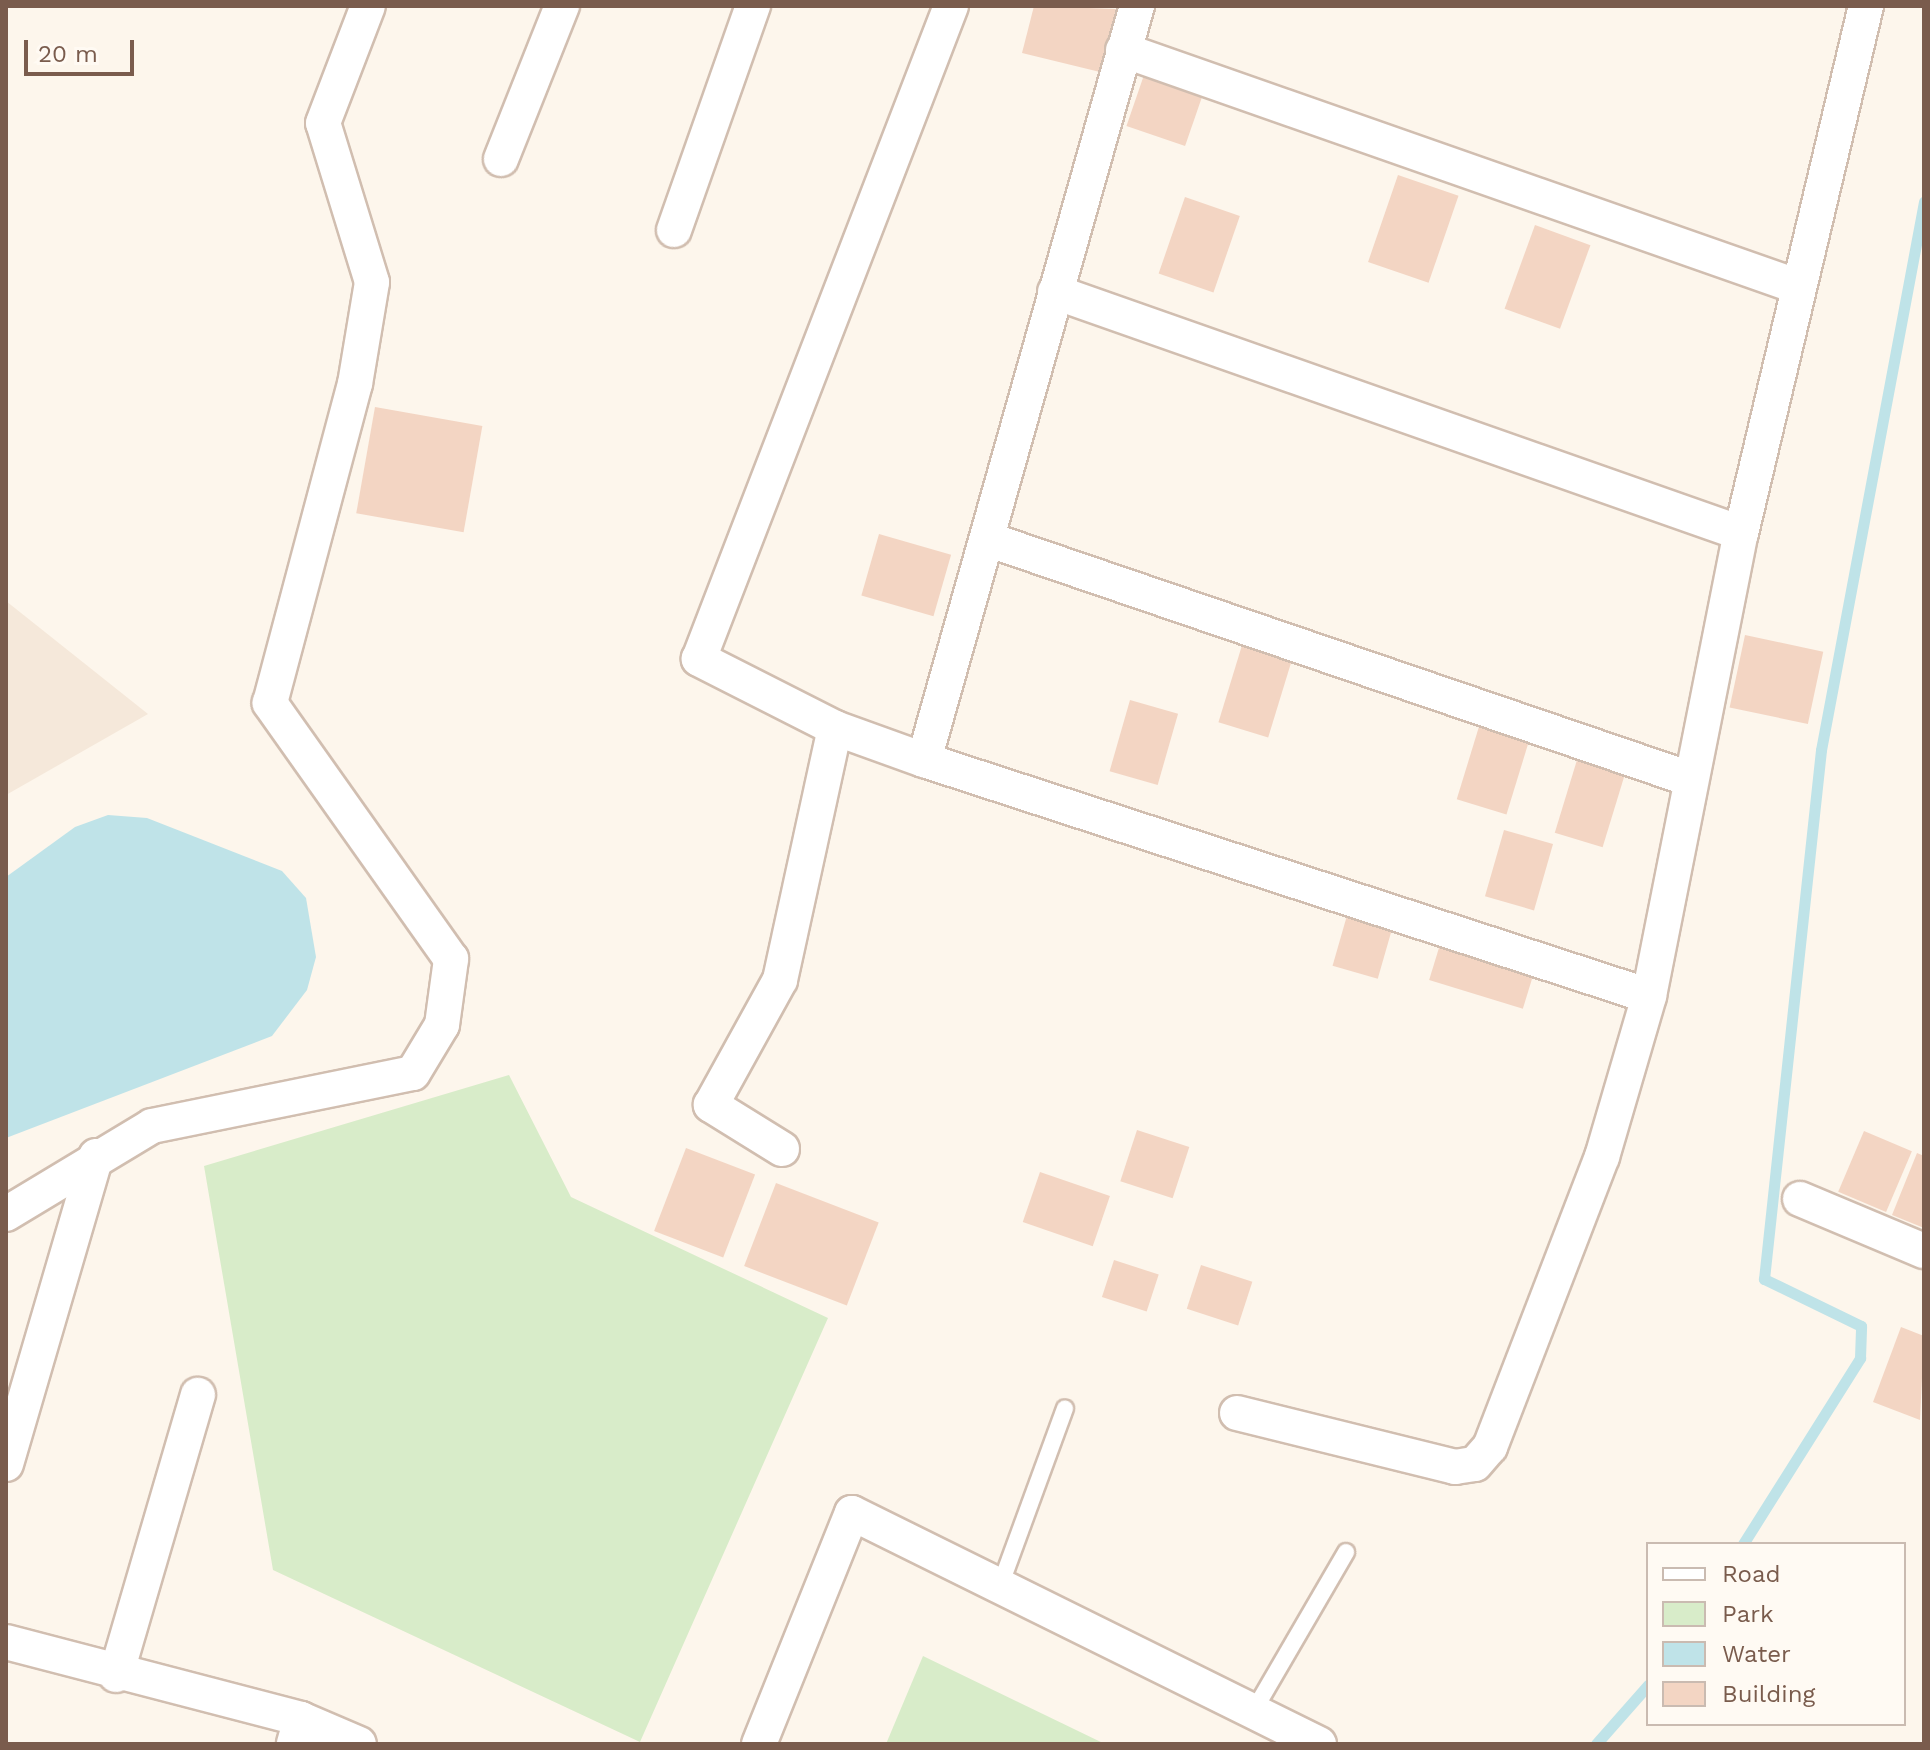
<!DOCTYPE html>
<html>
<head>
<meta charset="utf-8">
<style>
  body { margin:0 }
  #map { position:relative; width:1930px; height:1750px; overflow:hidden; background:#fdf6ec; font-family:"Work Sans",sans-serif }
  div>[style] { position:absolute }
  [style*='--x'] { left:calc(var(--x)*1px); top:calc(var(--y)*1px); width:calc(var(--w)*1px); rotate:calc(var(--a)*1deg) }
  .residential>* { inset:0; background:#f5e8da }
  .green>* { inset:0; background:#d8ecc9 }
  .water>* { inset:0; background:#bfe3e8 }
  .stream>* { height:11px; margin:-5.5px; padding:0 5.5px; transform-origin:5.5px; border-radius:5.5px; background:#bfe3e8 }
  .building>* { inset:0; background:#f3d5c3; transform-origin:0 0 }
  .roads { filter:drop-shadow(2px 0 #d1beb0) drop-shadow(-2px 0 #d1beb0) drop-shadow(0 2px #d1beb0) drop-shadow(0 -2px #d1beb0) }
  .lane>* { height:16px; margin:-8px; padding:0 8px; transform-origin:8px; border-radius:8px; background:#fff }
  .street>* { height:34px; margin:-17px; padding:0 17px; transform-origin:17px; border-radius:17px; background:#fff }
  span { translate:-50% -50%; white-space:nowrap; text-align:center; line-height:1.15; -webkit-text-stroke:6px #fffaf3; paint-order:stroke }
  .frame { position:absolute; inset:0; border:8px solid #7a5c4d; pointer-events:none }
  .legend { position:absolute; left:1646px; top:1542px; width:260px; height:184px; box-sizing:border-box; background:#fffaf3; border:2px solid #cabbb1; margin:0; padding:10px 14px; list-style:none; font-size:24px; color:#7a5c4d }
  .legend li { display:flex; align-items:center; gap:16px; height:40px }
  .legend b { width:40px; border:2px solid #cabbb1 }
  .scale { position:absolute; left:24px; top:40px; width:110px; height:36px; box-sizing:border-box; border:4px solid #7a5c4d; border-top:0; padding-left:10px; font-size:24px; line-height:28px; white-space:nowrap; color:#7a5c4d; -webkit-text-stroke:6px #fffaf3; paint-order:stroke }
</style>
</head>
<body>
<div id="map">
  <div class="residential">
    <div style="clip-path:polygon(6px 601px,148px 714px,6px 795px)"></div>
  </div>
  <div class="green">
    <div style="clip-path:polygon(509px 1075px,571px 1197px,828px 1318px,640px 1742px,273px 1570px,204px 1166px)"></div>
    <div style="clip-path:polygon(923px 1656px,1105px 1744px,886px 1744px)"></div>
  </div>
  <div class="water">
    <div style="clip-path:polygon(108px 815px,147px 818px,282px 871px,306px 898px,316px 957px,307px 990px,272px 1036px,6px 1138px,6px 877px,75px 827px)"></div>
  </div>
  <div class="stream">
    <div style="--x:1743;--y:1544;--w:220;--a:-57.8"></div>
    <div style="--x:1860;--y:1358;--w:32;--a:-88"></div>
    <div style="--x:1861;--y:1326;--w:108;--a:-154.1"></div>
    <div style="--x:1764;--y:1279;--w:532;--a:-83.85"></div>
    <div style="--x:1821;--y:750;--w:558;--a:-79.36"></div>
    <div style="--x:1596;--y:1744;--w:79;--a:-48.6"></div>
  </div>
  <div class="building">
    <div style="clip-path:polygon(1034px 6px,1116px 9px,1100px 72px,1022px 53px)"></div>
    <div style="left:1145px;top:72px;width:62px;height:57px;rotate:19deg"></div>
    <div style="left:1398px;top:175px;width:64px;height:92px;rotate:19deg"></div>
    <div style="left:1185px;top:197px;width:58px;height:81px;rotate:19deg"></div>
    <div style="left:1535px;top:225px;width:59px;height:89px;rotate:20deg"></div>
    <div style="left:375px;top:407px;width:109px;height:108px;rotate:10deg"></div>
    <div style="left:879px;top:534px;width:75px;height:64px;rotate:16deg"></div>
    <div style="left:1745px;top:635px;width:80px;height:74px;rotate:12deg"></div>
    <div style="left:1243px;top:642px;width:52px;height:84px;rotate:17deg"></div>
    <div style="left:1130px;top:700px;width:50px;height:74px;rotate:16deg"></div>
    <div style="left:1481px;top:720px;width:52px;height:83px;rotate:17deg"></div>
    <div style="left:1577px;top:760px;width:50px;height:76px;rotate:17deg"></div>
    <div style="left:1504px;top:830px;width:51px;height:69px;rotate:16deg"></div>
    <div style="left:1348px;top:912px;width:47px;height:56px;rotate:16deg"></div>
    <div style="left:1442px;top:938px;width:98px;height:44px;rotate:17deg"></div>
    <div style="left:1137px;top:1130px;width:55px;height:54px;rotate:18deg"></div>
    <div style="left:1864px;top:1131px;width:52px;height:66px;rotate:23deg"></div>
    <div style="left:686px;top:1148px;width:74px;height:89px;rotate:21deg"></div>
    <div style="clip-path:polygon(1917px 1153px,1924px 1156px,1924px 1228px,1892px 1215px)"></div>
    <div style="left:1040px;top:1172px;width:74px;height:53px;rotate:19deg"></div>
    <div style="left:776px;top:1183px;width:110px;height:89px;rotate:21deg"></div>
    <div style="left:1114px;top:1260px;width:47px;height:39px;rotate:18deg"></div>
    <div style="left:1201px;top:1265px;width:54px;height:46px;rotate:18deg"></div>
    <div style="clip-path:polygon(1901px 1327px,1924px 1336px,1920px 1420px,1873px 1402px)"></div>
  </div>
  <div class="roads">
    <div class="lane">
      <div style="--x:1000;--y:1586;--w:189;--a:-69.9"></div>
      <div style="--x:1253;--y:1712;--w:185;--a:-59.8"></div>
    </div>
    <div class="street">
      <div style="--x:1123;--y:50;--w:713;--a:19.32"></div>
      <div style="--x:501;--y:159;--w:165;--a:-68.3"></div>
      <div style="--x:674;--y:230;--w:238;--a:-70.6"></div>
      <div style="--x:1055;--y:292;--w:727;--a:19.36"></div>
      <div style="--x:987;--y:539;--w:743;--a:18.85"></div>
      <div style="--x:835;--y:728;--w:153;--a:-153.1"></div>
      <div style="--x:699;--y:659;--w:700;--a:-68.9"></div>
      <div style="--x:924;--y:760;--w:762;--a:18.03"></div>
      <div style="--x:782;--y:1149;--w:84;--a:-148.2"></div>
      <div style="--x:711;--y:1105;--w:143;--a:-61.1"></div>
      <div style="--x:780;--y:980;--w:258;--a:-77.7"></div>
      <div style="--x:835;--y:728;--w:95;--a:19.8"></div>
      <div style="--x:924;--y:760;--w:784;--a:-74.23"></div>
      <div style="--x:1800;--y:1199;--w:134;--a:22.8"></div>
      <div style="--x:6;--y:1214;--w:170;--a:-31.1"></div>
      <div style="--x:152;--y:1126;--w:266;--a:-11.5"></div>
      <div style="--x:413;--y:1073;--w:56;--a:-58.9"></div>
      <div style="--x:442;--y:1025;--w:67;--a:-82.2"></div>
      <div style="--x:451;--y:959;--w:314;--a:-125.3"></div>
      <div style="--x:270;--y:703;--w:330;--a:-75.1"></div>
      <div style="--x:355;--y:384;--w:103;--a:-80.5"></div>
      <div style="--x:372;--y:282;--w:166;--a:-107.1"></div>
      <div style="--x:323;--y:123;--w:125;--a:-69"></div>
      <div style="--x:1237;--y:1413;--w:225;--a:13.9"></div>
      <div style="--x:1455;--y:1467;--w:20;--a:-9"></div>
      <div style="--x:1475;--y:1464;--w:23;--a:-49"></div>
      <div style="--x:1490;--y:1447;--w:311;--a:-68.9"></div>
      <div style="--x:1602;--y:1157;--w:168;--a:-73.7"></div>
      <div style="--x:1649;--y:996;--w:472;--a:-78.8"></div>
      <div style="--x:1741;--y:533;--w:542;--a:-76.66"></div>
      <div style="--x:6;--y:1464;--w:321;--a:-73.7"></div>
      <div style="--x:6;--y:1642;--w:305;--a:14.6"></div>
      <div style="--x:301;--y:1719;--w:26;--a:106"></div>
      <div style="--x:116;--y:1675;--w:292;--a:-73.7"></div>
      <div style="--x:301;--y:1719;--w:63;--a:23.3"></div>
      <div style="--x:759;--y:1744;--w:249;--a:-68.1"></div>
      <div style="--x:852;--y:1513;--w:521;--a:26.32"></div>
    </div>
  </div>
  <div class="frame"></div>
  <ul class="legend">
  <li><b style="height:10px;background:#fff"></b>Road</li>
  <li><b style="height:22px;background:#d8ecc9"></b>Park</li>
  <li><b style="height:22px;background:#bfe3e8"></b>Water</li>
  <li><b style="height:22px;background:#f3d5c3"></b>Building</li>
  </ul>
  <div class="scale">20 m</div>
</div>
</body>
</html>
